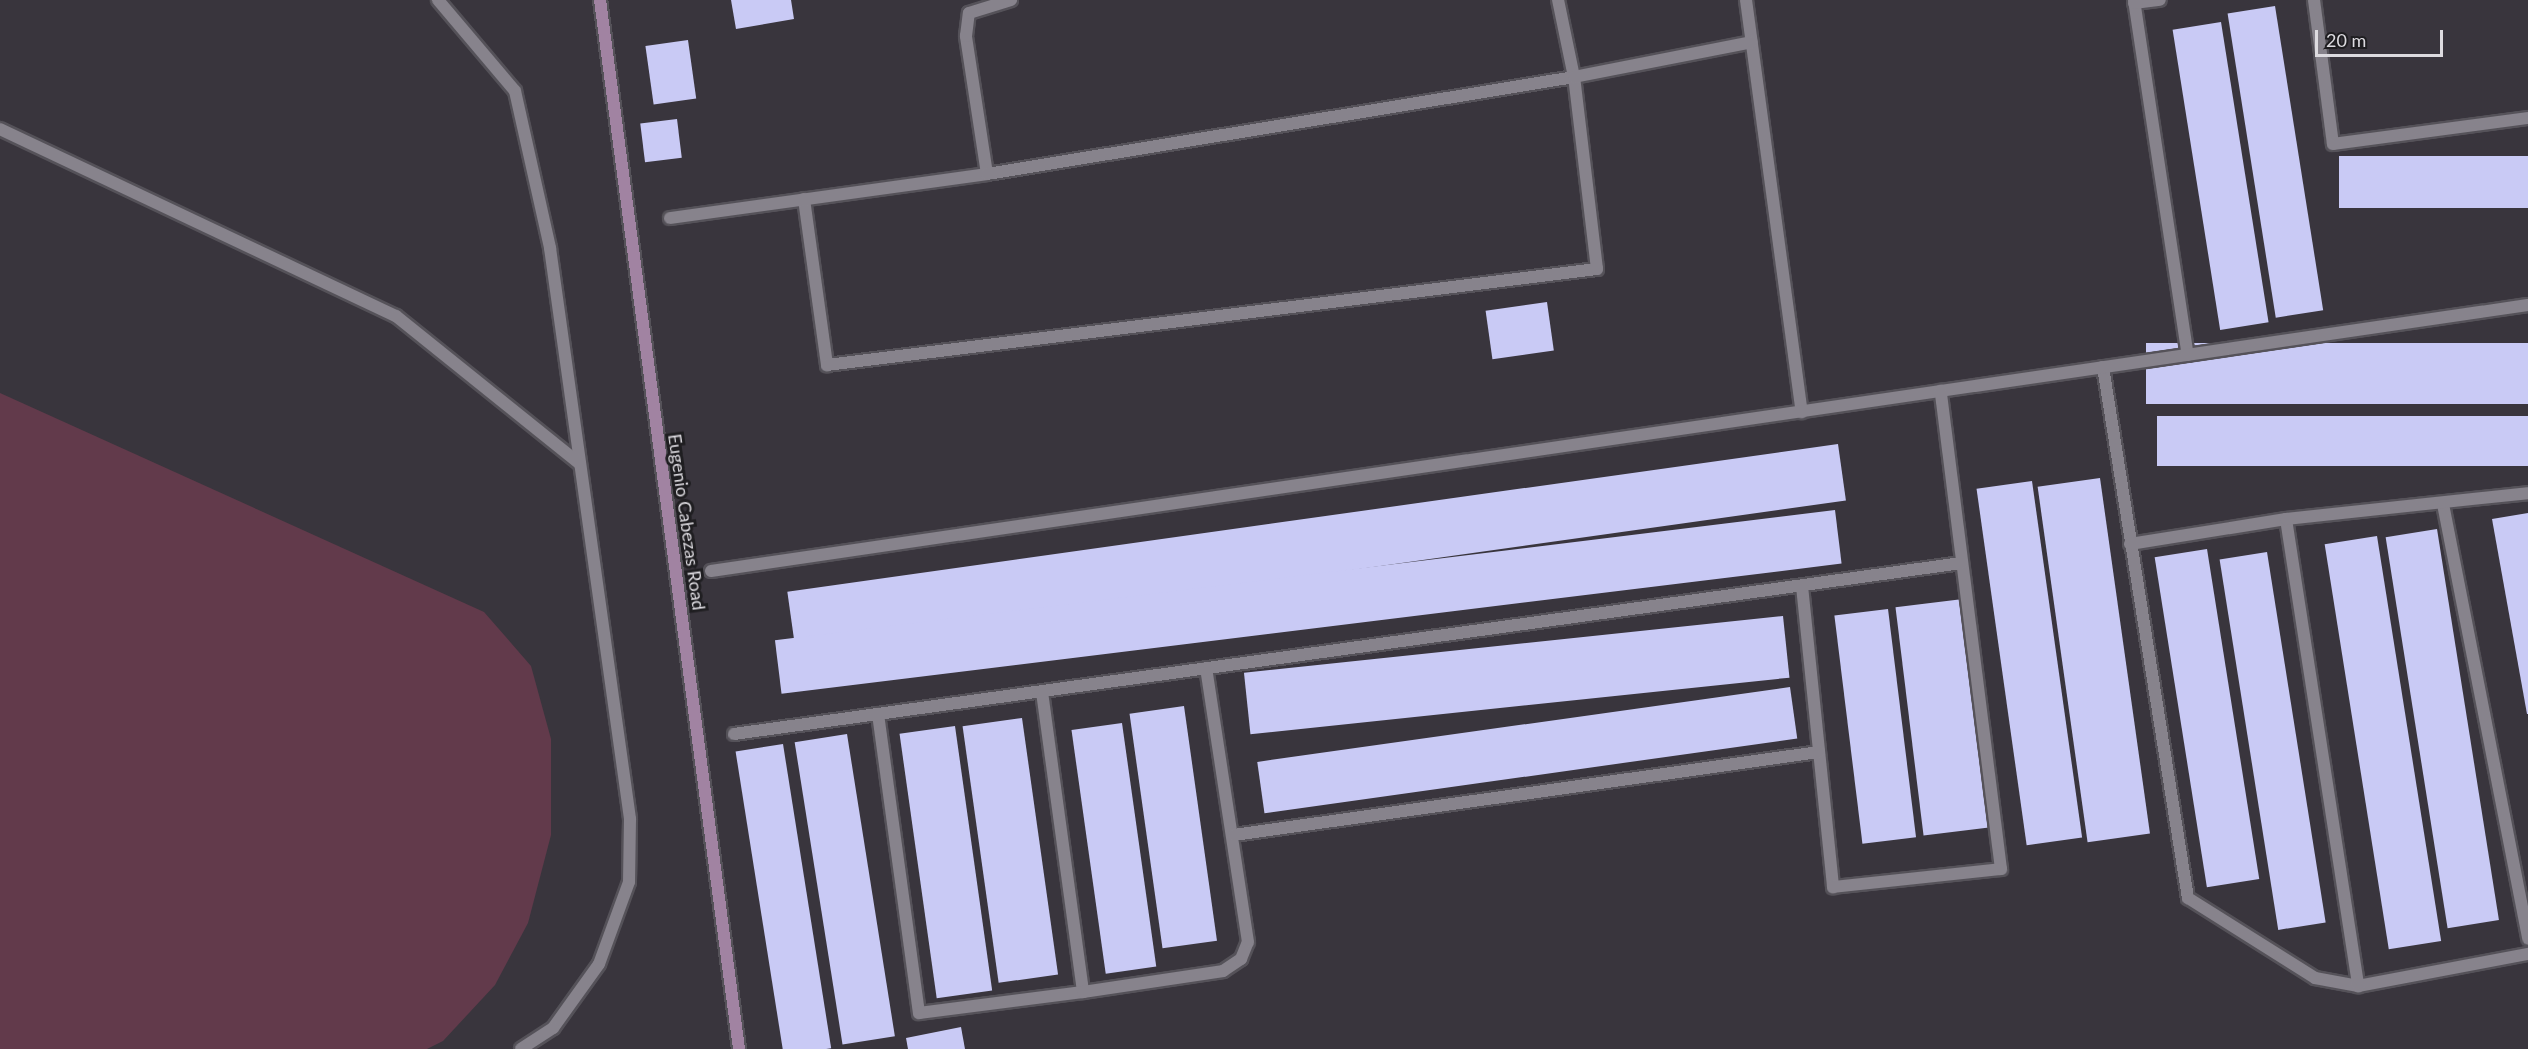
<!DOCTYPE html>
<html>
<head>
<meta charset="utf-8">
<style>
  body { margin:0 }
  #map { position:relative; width:2528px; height:1049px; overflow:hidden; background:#39353d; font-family:Lato,sans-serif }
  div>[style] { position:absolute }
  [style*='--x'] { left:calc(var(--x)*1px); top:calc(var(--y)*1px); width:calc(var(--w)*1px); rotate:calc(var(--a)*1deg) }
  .green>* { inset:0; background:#623a4b }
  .building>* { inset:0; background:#c9caf5; transform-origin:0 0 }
  .roads { filter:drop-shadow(2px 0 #555259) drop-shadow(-2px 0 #555259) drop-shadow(0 2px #555259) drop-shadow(0 -2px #555259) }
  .street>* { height:12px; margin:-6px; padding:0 6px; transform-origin:6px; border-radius:6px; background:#87838c }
  .secondary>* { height:12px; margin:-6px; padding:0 6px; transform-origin:6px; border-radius:6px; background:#a183a2 }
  span { translate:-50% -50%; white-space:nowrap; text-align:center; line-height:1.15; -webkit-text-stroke:6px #1f1e21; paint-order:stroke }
  .street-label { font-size:18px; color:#dddbe0 }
  .scale { position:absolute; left:2315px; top:30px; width:128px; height:27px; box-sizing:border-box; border:3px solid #dddbe0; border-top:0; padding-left:8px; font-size:18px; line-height:21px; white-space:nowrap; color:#dddbe0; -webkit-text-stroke:4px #1f1e21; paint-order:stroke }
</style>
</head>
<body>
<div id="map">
  <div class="green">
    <div style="clip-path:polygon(0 393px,484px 612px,531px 666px,551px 739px,551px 835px,528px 923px,495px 985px,443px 1041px,427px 1049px,0 1049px)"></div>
  </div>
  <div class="building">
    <div style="clip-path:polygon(731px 0,791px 0,794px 19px,736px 29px)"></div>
    <div style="left:2275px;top:6px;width:308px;height:48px;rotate:81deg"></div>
    <div style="left:2221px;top:22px;width:304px;height:49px;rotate:81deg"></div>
    <div style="left:688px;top:40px;width:59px;height:43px;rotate:82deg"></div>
    <div style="left:677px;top:119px;width:39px;height:37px;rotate:83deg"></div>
    <div style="left:2528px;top:156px;width:52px;height:189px;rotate:90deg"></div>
    <div style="left:1547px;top:302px;width:49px;height:62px;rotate:82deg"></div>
    <div style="left:2528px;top:343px;width:61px;height:382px;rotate:90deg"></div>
    <div style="left:2528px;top:416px;width:50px;height:371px;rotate:90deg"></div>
    <div style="left:1838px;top:444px;width:57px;height:1061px;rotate:82deg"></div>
    <div style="left:2100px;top:478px;width:359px;height:63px;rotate:82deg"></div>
    <div style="left:2032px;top:481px;width:360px;height:56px;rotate:82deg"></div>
    <div style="left:1835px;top:510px;width:54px;height:1068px;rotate:83deg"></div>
    <div style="clip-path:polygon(2528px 513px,2528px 714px,2527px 714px,2492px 519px)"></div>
    <div style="left:2437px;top:529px;width:396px;height:52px;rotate:81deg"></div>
    <div style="left:2377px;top:536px;width:410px;height:53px;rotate:81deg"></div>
    <div style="left:2207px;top:549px;width:334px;height:53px;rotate:81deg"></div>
    <div style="left:2267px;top:552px;width:375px;height:48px;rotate:81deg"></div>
    <div style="left:1963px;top:599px;width:230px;height:68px;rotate:83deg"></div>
    <div style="left:1888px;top:609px;width:230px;height:54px;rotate:83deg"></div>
    <div style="left:1783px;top:616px;width:62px;height:542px;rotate:84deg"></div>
    <div style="left:1790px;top:687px;width:52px;height:538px;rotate:82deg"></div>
    <div style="left:1184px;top:706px;width:237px;height:55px;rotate:82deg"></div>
    <div style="left:1022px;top:718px;width:259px;height:60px;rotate:82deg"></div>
    <div style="left:1122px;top:723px;width:246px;height:51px;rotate:82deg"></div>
    <div style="left:955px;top:726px;width:267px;height:56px;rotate:82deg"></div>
    <div style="left:847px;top:734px;width:306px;height:53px;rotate:81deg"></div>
    <div style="left:783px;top:744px;width:308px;height:48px;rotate:81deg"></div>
    <div style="clip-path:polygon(961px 1027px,965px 1049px,908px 1049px,906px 1038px)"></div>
  </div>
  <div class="roads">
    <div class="street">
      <div style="--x:438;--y:0;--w:119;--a:49.8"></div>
      <div style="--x:515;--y:91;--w:161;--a:77.4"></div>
      <div style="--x:550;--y:248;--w:577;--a:82.02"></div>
      <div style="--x:630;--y:819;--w:63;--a:90.9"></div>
      <div style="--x:629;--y:882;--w:87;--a:110.1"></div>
      <div style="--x:599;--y:964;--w:79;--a:125.7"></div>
      <div style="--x:553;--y:1028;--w:38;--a:147"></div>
      <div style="--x:1746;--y:0;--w:416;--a:82.3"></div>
      <div style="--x:2134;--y:0;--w:359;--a:81.4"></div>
      <div style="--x:2314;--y:0;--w:145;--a:82.5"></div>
      <div style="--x:2333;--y:144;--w:197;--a:-7.6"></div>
      <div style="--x:2134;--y:3;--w:26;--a:-7"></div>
      <div style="--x:0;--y:129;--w:438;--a:25.3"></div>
      <div style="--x:396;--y:316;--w:235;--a:38.8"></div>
      <div style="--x:987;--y:174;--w:140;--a:-98.7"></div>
      <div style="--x:966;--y:36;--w:23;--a:-83"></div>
      <div style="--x:969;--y:13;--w:44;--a:-17.2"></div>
      <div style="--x:804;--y:199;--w:168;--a:82.1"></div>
      <div style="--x:827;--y:365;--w:776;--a:-7.11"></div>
      <div style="--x:1597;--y:269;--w:193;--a:-96.8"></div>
      <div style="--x:1574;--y:77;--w:79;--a:-101.7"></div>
      <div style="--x:670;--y:218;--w:320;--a:-7.9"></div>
      <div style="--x:987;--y:174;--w:595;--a:-9.38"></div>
      <div style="--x:1574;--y:77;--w:181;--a:-11.1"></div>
      <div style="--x:2103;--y:367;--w:538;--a:80.91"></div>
      <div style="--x:2188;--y:898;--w:150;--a:32.2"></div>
      <div style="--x:2315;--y:978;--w:44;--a:10.5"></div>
      <div style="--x:2358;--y:986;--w:173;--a:-10.7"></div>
      <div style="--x:2443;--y:504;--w:443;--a:78.9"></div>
      <div style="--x:2286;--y:519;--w:473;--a:81.2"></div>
      <div style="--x:2130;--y:544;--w:158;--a:-9.1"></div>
      <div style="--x:2286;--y:519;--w:243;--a:-6.1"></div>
      <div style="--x:711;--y:571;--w:1836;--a:-8.33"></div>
      <div style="--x:1802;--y:586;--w:303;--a:84.1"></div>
      <div style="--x:1833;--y:887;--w:169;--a:-6.1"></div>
      <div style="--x:2001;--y:869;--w:482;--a:-97.2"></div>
      <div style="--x:1042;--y:692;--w:303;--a:82.2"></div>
      <div style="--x:878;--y:714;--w:302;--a:82.2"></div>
      <div style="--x:919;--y:1013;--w:165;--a:-7.3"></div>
      <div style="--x:1083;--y:992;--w:142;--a:-8.5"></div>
      <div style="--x:1223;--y:971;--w:22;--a:-34"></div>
      <div style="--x:1241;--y:959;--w:18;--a:-68"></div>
      <div style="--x:1248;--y:942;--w:277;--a:-98.7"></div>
      <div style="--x:734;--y:734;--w:1240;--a:-7.93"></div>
      <div style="--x:1234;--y:835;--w:591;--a:-8.08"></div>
    </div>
    <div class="secondary">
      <div style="--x:600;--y:0;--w:1058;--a:82.45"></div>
    </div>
  </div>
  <div class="street-label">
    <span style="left:687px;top:522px;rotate:82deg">Eugenio Cabezas Road</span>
  </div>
  <div class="scale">20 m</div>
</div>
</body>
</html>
